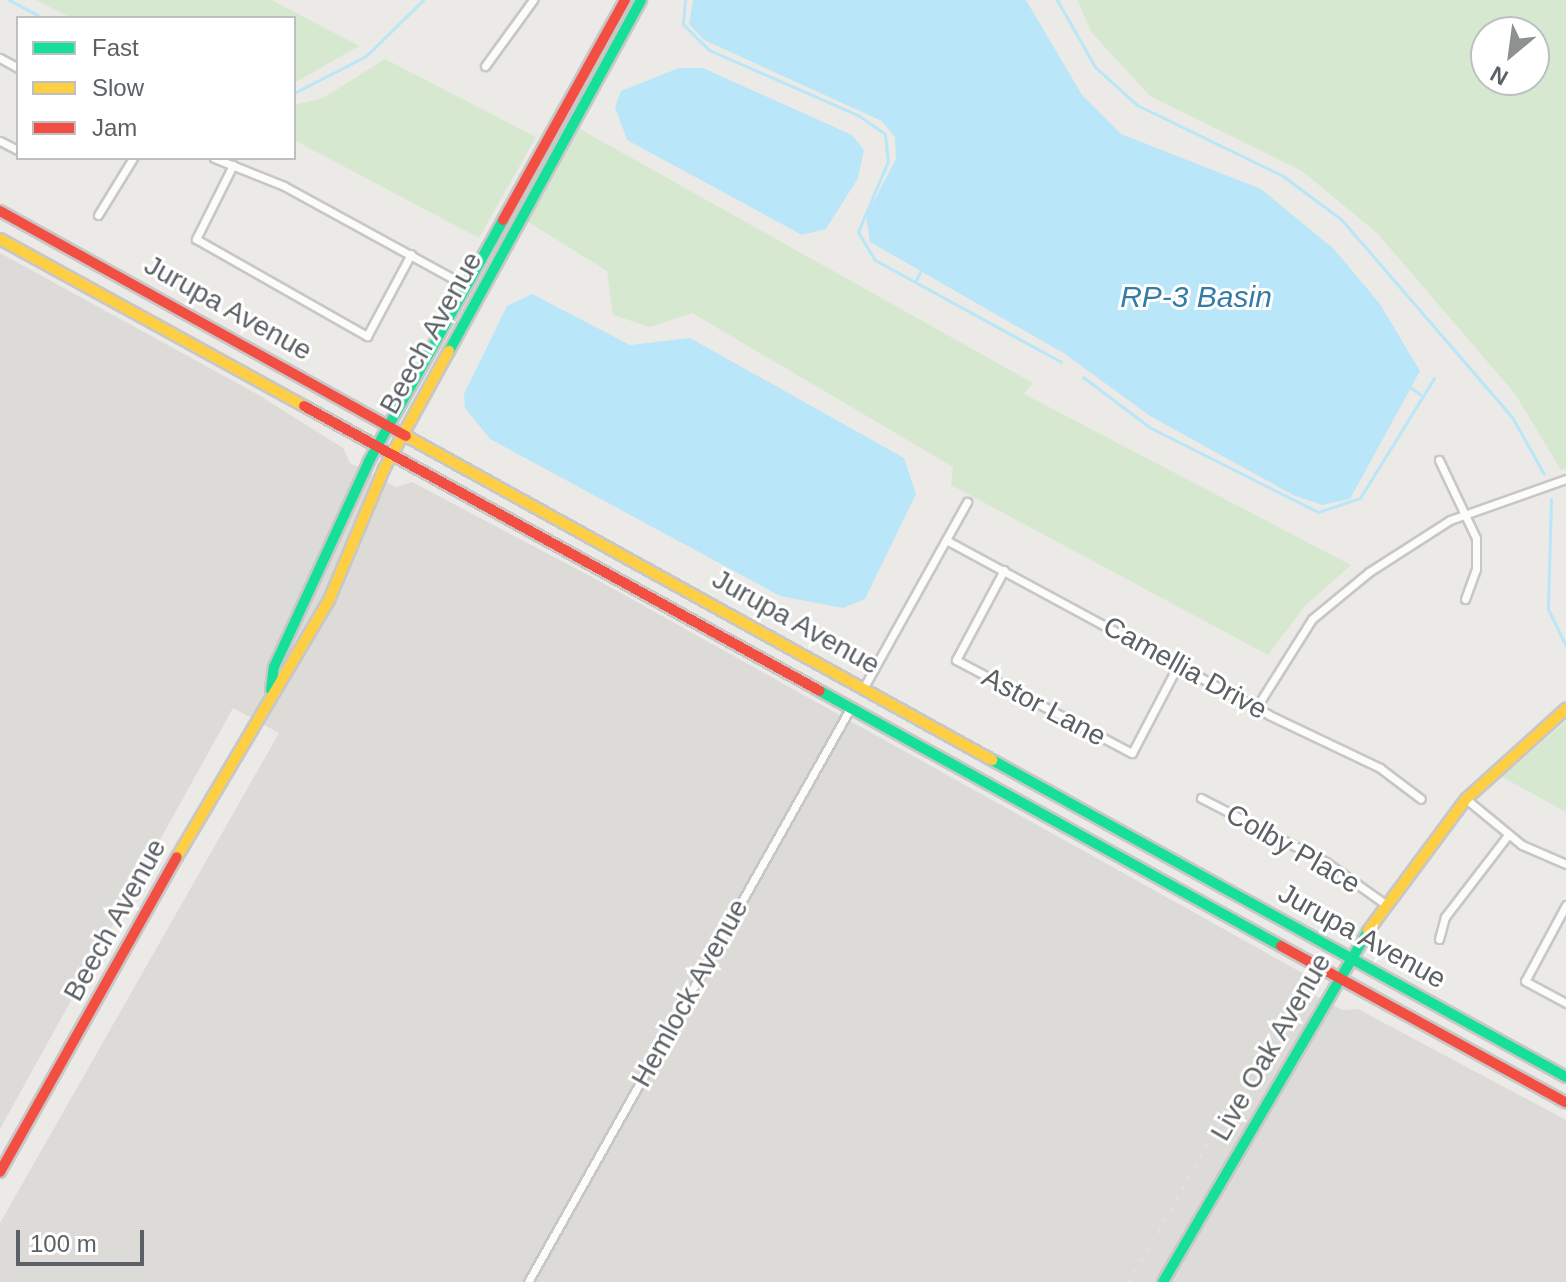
<!DOCTYPE html>
<html>
<head>
<meta charset="utf-8">
<style>
  body { margin:0 }
  #map { position:relative; width:1566px; height:1282px; overflow:hidden; background:#eceae6; font-family:Helvetica,sans-serif }
  div>[style] { position:absolute }
  [style*='--x'] { left:calc(var(--x)*1px); top:calc(var(--y)*1px); width:calc(var(--w)*1px); rotate:calc(var(--a)*1deg) }
  .industrial>* { inset:0; background:#dddbd7 }
  .green>* { inset:0; background:#d6e9d0 }
  .water>* { inset:0; background:#b9e6f8 }
  .stream>* { height:3px; margin:-1.5px; padding:0 1.5px; transform-origin:1.5px; border-radius:1.5px; background:#b9e6f8 }
  .roads { filter:drop-shadow(2px 0 #c7c7c7) drop-shadow(-2px 0 #c7c7c7) drop-shadow(0 2px #c7c7c7) drop-shadow(0 -2px #c7c7c7) }
  .street>* { height:7px; margin:-3.5px; padding:0 3.5px; transform-origin:3.5px; border-radius:3.5px; background:#fcfcfb }
  .fast>* { height:10px; margin:-5px; padding:0 5px; transform-origin:5px; border-radius:5px; background:#16e098 }
  .slow>* { height:10px; margin:-5px; padding:0 5px; transform-origin:5px; border-radius:5px; background:#ffcf43 }
  .jam>* { height:10px; margin:-5px; padding:0 5px; transform-origin:5px; border-radius:5px; background:#f24e42 }
  .rail>* { height:3px; margin-top:-1.5px; transform-origin:0; background:repeating-linear-gradient(90deg,#e3e2e2 0 2px,transparent 0 12px) }
  span { translate:-50% -50%; white-space:nowrap; text-align:center; line-height:1.15; -webkit-text-stroke:6px #fff; paint-order:stroke }
  .street-label { font-size:28px; color:#5b6165 }
  .water-label { font-size:30px; color:#347ca6; font-style:italic }
  .legend { position:absolute; left:16px; top:16px; width:280px; height:144px; box-sizing:border-box; background:#fff; border:2px solid #bdc0c1; margin:0; padding:10px 14px; list-style:none; font-size:24px; color:#5b6165 }
  .legend li { display:flex; align-items:center; gap:16px; height:40px }
  .legend b { width:40px; border:2px solid #bdc0c1 }
  .north { position:absolute; left:1470px; top:16px; width:80px; height:80px; box-sizing:border-box; background:#fff; border:2px solid #bdc0c1; border-radius:50%; rotate:209deg; font-size:22px; font-weight:700; line-height:32px; text-align:center; color:#5b6165 }
  .north::after { content:''; display:block; margin:auto; width:28px; height:36px; background:#8e9192; clip-path:polygon(50% 0,100% 100%,50% 72%,0 100%) }
  .scale { position:absolute; left:16px; top:1230px; width:128px; height:36px; box-sizing:border-box; border:4px solid #5b6165; border-top:0; padding-left:10px; font-size:24px; line-height:28px; white-space:nowrap; color:#5b6165; -webkit-text-stroke:6px #fff; paint-order:stroke }
</style>
</head>
<body>
<div id="map">
  <div class="industrial">
    <div style="clip-path:polygon(0 253px,257px 394px,343px 448px,350px 463px,396px 487px,412px 482px,592px 577px,1306px 975px,1314px 995px,1343px 1010px,1358px 1009px,1566px 1120px,1566px 1282px,0 1282px,0 1223px,279px 733px,233px 708px,0 1129px)"></div>
  </div>
  <div class="green">
    <div style="clip-path:polygon(36px 0,272px 0,359px 46px,294px 83px,294px 18px,71px 18px)"></div>
    <div style="clip-path:polygon(evenodd,1077px 0,1566px 0,1566px 469px,1561px 470px,1515px 394px,1377px 233px,1302px 171px,1150px 96px,1092px 33px,1077px 0,1534px 32px,1534px 80px,1486px 80px,1486px 32px,1534px 32px)"></div>
    <div style="clip-path:polygon(385px 59px,536px 137px,479px 238px,294px 140px,294px 105px,323px 98px)"></div>
    <div style="clip-path:polygon(580px 129px,1033px 383px,1024px 394px,1351px 565px,1305px 606px,1268px 655px,951px 485px,953px 467px,692px 313px,650px 327px,613px 315px,607px 271px,528px 222px)"></div>
    <div style="clip-path:polygon(1566px 721px,1566px 812px,1502px 777px)"></div>
  </div>
  <div class="water">
    <div style="clip-path:polygon(693px 0,1026px 0,1082px 95px,1121px 134px,1261px 189px,1334px 249px,1380px 304px,1420px 371px,1350px 499px,1322px 505px,1295px 496px,1150px 416px,1065px 354px,870px 242px,866px 216px,896px 159px,895px 137px,882px 121px,704px 40px,689px 24px)"></div>
    <div style="clip-path:polygon(679px 68px,703px 68px,852px 135px,864px 150px,858px 178px,826px 229px,802px 235px,627px 140px,615px 107px,621px 91px)"></div>
    <div style="clip-path:polygon(532px 294px,630px 345px,690px 338px,904px 458px,916px 494px,865px 599px,843px 608px,780px 596px,490px 439px,465px 408px,464px 394px,507px 306px)"></div>
  </div>
  <div class="stream">
    <div style="--x:9;--y:0;--w:38;--a:28"></div>
    <div style="--x:685;--y:0;--w:24;--a:95"></div>
    <div style="--x:683;--y:24;--w:37;--a:45"></div>
    <div style="--x:709;--y:50;--w:163;--a:23.6"></div>
    <div style="--x:858;--y:115;--w:33;--a:35"></div>
    <div style="--x:885;--y:134;--w:27;--a:84"></div>
    <div style="--x:888;--y:161;--w:77;--a:112.9"></div>
    <div style="--x:858;--y:232;--w:33;--a:59"></div>
    <div style="--x:875;--y:260;--w:212;--a:28.7"></div>
    <div style="--x:1057;--y:0;--w:77;--a:60.4"></div>
    <div style="--x:1095;--y:67;--w:57;--a:42.1"></div>
    <div style="--x:1137;--y:105;--w:162;--a:25.9"></div>
    <div style="--x:1283;--y:176;--w:72;--a:36.6"></div>
    <div style="--x:1341;--y:219;--w:262;--a:49.2"></div>
    <div style="--x:1512;--y:417;--w:65;--a:60.7"></div>
    <div style="--x:294;--y:93;--w:81;--a:-27.2"></div>
    <div style="--x:366;--y:56;--w:80;--a:-44.5"></div>
    <div style="--x:915;--y:282;--w:11;--a:-63"></div>
    <div style="--x:1083;--y:377;--w:83;--a:37.1"></div>
    <div style="--x:1149;--y:427;--w:189;--a:26.7"></div>
    <div style="--x:1318;--y:512;--w:44;--a:-18.4"></div>
    <div style="--x:1360;--y:498;--w:141;--a:-58.3"></div>
    <div style="--x:1411;--y:388;--w:11;--a:34"></div>
    <div style="--x:1551;--y:499;--w:110;--a:91.6"></div>
    <div style="--x:1548;--y:609;--w:41;--a:64.1"></div>
  </div>
  <div class="roads">
    <div class="street">
      <div style="--x:0;--y:58;--w:21;--a:29"></div>
      <div style="--x:485;--y:66;--w:82;--a:-54"></div>
      <div style="--x:0;--y:141;--w:20;--a:27"></div>
      <div style="--x:214;--y:158;--w:75;--a:21.8"></div>
      <div style="--x:284;--y:186;--w:209;--a:28.7"></div>
      <div style="--x:233;--y:165;--w:83;--a:116.6"></div>
      <div style="--x:196;--y:239;--w:197;--a:29.6"></div>
      <div style="--x:367;--y:336;--w:93;--a:-61.8"></div>
      <div style="--x:98;--y:215;--w:67;--a:-58.4"></div>
      <div style="--x:1439;--y:460;--w:86;--a:64.6"></div>
      <div style="--x:1476;--y:538;--w:31;--a:90"></div>
      <div style="--x:1476;--y:569;--w:32;--a:110"></div>
      <div style="--x:946;--y:540;--w:367;--a:28.4"></div>
      <div style="--x:1269;--y:715;--w:123;--a:25.5"></div>
      <div style="--x:1380;--y:768;--w:51;--a:37.1"></div>
      <div style="--x:1004;--y:570;--w:102;--a:118.1"></div>
      <div style="--x:956;--y:660;--w:199;--a:27.9"></div>
      <div style="--x:1132;--y:753;--w:102;--a:-62.4"></div>
      <div style="--x:864;--y:687;--w:212;--a:-60.9"></div>
      <div style="--x:1256;--y:708;--w:105;--a:-57.8"></div>
      <div style="--x:1312;--y:619;--w:74;--a:-39.5"></div>
      <div style="--x:1369;--y:572;--w:96;--a:-32.7"></div>
      <div style="--x:1450;--y:520;--w:123;--a:-19.5"></div>
      <div style="--x:1201;--y:798;--w:140;--a:27.1"></div>
      <div style="--x:1326;--y:862;--w:71;--a:35.3"></div>
      <div style="--x:1466;--y:799;--w:72;--a:39.4"></div>
      <div style="--x:1522;--y:845;--w:48;--a:23.4"></div>
      <div style="--x:1566;--y:905;--w:86;--a:118.3"></div>
      <div style="--x:1525;--y:981;--w:47;--a:28.2"></div>
      <div style="--x:1439;--y:939;--w:23;--a:-75"></div>
      <div style="--x:1445;--y:917;--w:103;--a:-52.5"></div>
      <div style="--x:528;--y:1282;--w:660;--a:-60.68"></div>
    </div>
    <div class="fast">
      <div style="--x:449;--y:351;--w:400;--a:-61.3"></div>
      <div style="--x:271;--y:690;--w:23;--a:-83"></div>
      <div style="--x:274;--y:667;--w:227;--a:-65.2"></div>
      <div style="--x:369;--y:461;--w:276;--a:-60.9"></div>
      <div style="--x:820;--y:691;--w:527;--a:28.95"></div>
      <div style="--x:992;--y:760;--w:656;--a:28.91"></div>
      <div style="--x:1163;--y:1282;--w:406;--a:-59.7"></div>
    </div>
    <div class="slow">
      <div style="--x:0;--y:239;--w:347;--a:28.8"></div>
      <div style="--x:406;--y:436;--w:670;--a:28.94"></div>
      <div style="--x:177;--y:857;--w:299;--a:-59.4"></div>
      <div style="--x:329;--y:600;--w:142;--a:-67.2"></div>
      <div style="--x:384;--y:469;--w:135;--a:-61.2"></div>
      <div style="--x:1368;--y:931;--w:164;--a:-53.4"></div>
      <div style="--x:1466;--y:799;--w:135;--a:-42"></div>
    </div>
    <div class="jam">
      <div style="--x:0;--y:211;--w:464;--a:29"></div>
      <div style="--x:503;--y:220;--w:252;--a:-61"></div>
      <div style="--x:304;--y:406;--w:589;--a:28.91"></div>
      <div style="--x:1281;--y:946;--w:325;--a:28.8"></div>
      <div style="--x:0;--y:1172;--w:361;--a:-60.7"></div>
    </div>
  </div>
  <div class="rail">
    <div style="--x:1129;--y:1282;--w:258;--a:-60.3"></div>
  </div>
  <div class="street-label">
    <span style="left:228px;top:308px;rotate:29deg">Jurupa Avenue</span>
    <span style="left:431px;top:333px;rotate:-61deg">Beech Avenue</span>
    <span style="left:796px;top:622px;rotate:29deg">Jurupa Avenue</span>
    <span style="left:1185px;top:668px;rotate:29deg">Camellia Drive</span>
    <span style="left:1044px;top:707px;rotate:28deg">Astor Lane</span>
    <span style="left:1293px;top:849px;rotate:30deg">Colby Place</span>
    <span style="left:115px;top:920px;rotate:-61deg">Beech Avenue</span>
    <span style="left:1362px;top:936px;rotate:29deg">Jurupa Avenue</span>
    <span style="left:690px;top:993px;rotate:-61deg">Hemlock Avenue</span>
    <span style="left:1271px;top:1047px;rotate:-60deg">Live Oak Avenue</span>
  </div>
  <div class="water-label">
    <span style="left:1196px;top:297px">RP-3 Basin</span>
  </div>
  <ul class="legend">
  <li><b style="height:10px;background:#16e098"></b>Fast</li>
  <li><b style="height:10px;background:#ffcf43"></b>Slow</li>
  <li><b style="height:10px;background:#f24e42"></b>Jam</li>
  </ul>
  <div class="north">N</div>
  <div class="scale">100 m</div>
</div>
</body>
</html>
